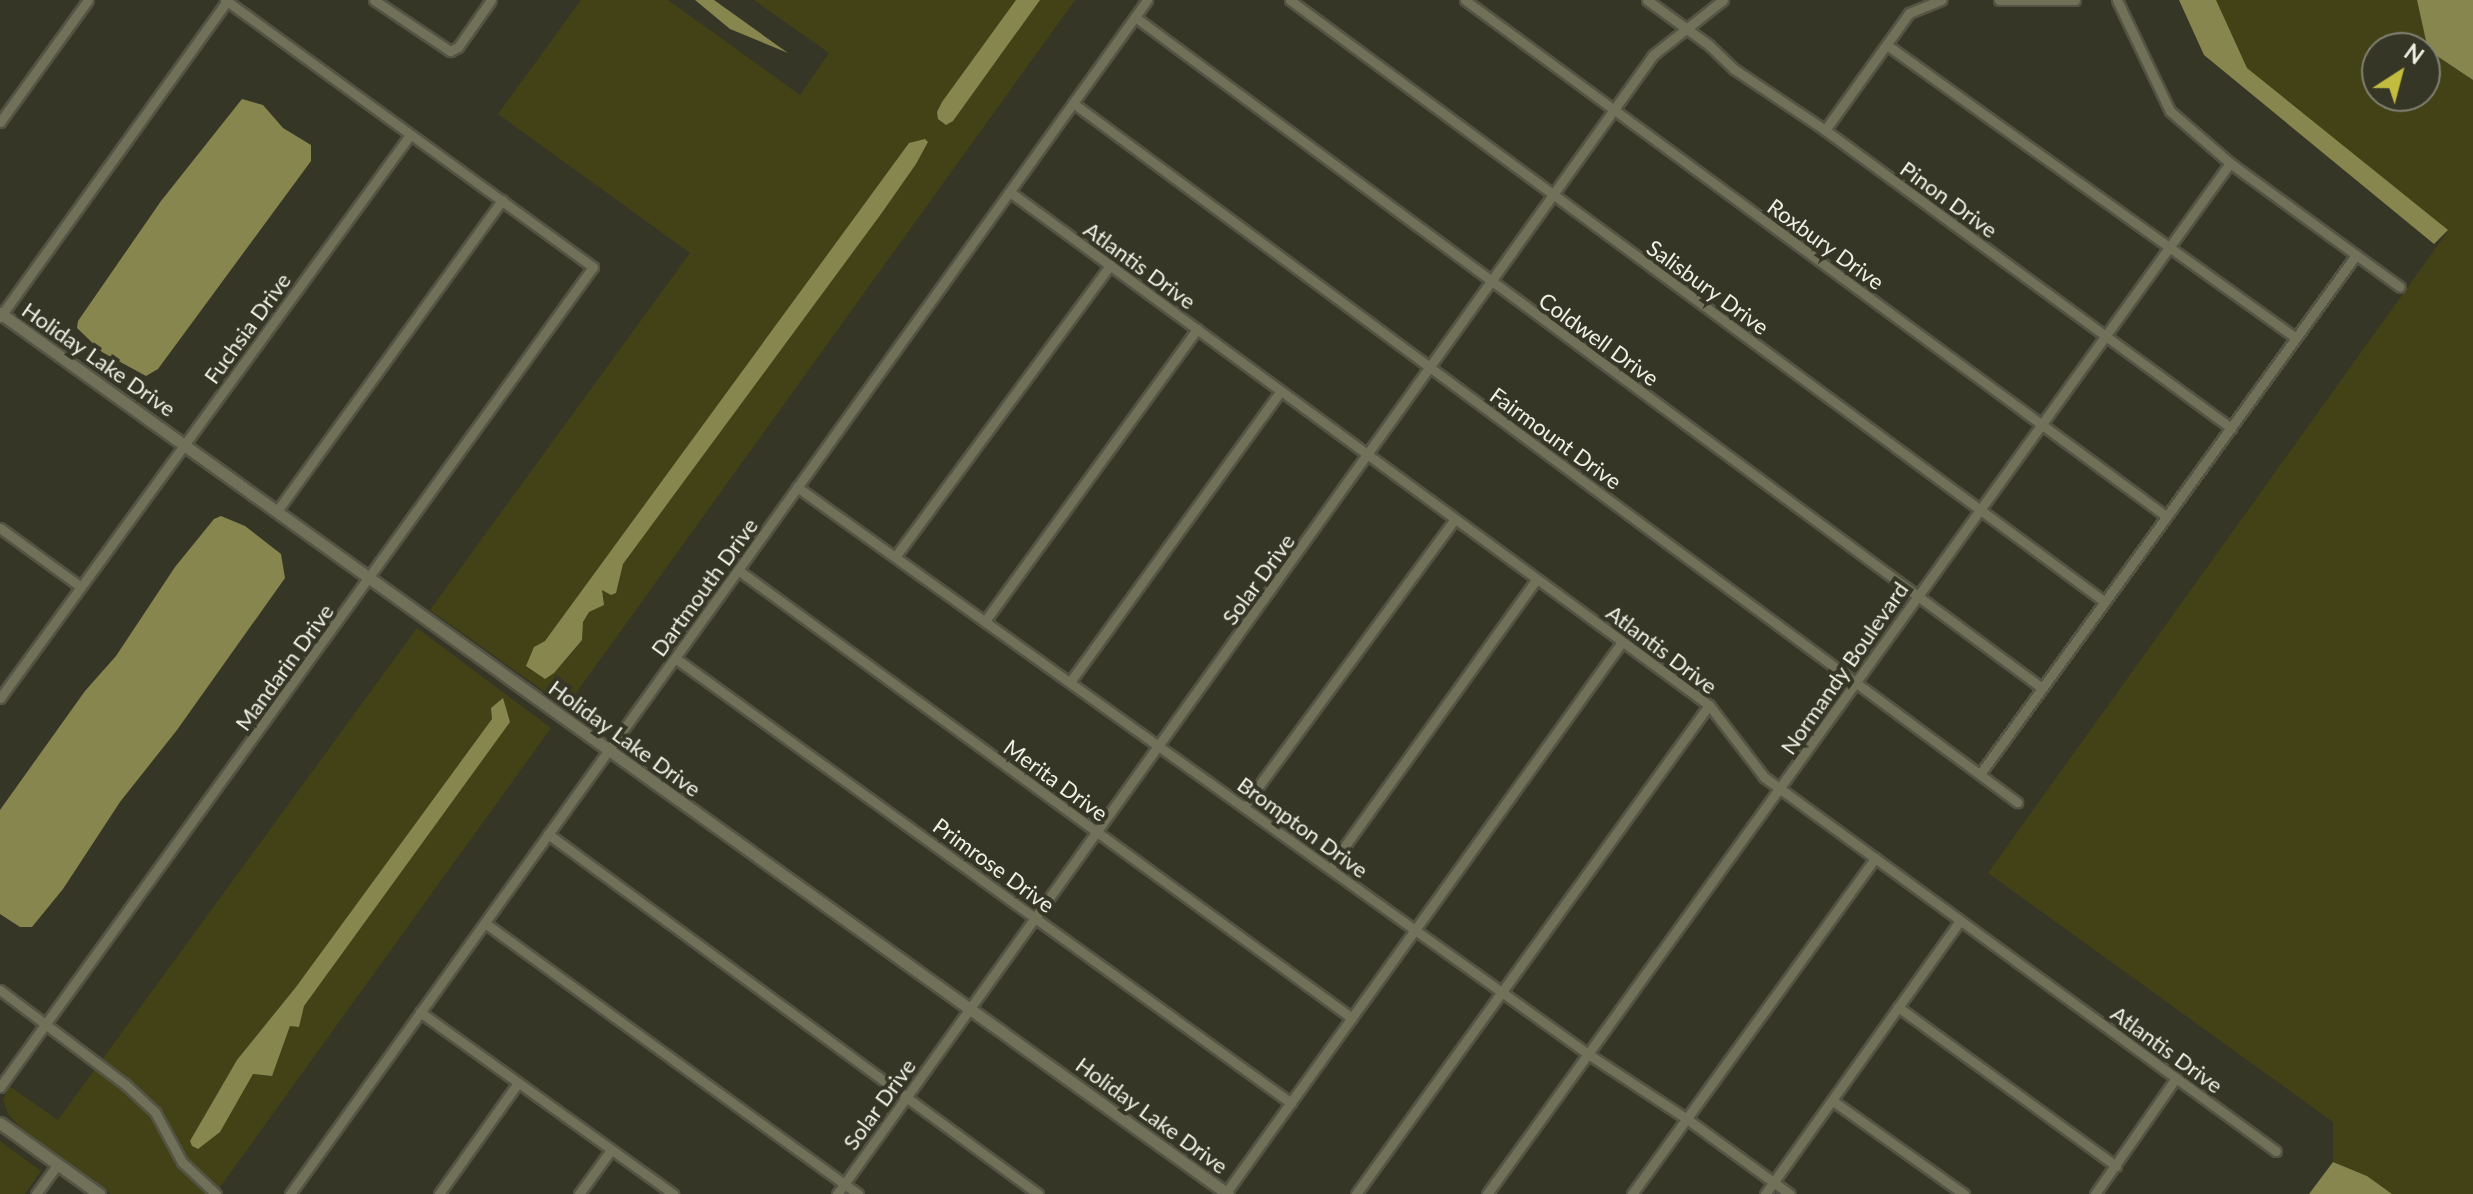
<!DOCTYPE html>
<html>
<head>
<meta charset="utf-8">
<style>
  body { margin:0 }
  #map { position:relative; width:2473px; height:1194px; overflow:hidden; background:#363626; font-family:Lato,sans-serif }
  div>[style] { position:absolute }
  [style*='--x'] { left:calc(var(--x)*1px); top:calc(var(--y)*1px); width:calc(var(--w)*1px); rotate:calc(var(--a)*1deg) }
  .green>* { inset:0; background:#434116 }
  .water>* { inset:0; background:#87864f }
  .roads { filter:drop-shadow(2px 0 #545445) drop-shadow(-2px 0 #545445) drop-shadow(0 2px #545445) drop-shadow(0 -2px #545445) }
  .minor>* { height:9px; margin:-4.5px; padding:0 4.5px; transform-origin:4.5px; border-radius:4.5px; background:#71715a }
  .tertiary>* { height:11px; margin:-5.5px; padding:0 5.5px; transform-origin:5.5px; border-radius:5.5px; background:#71715a }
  span { translate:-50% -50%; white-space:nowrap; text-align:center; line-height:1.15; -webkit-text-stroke:8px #363626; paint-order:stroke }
  .street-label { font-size:22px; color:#efefe5 }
  .north { position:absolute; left:2361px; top:32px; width:80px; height:80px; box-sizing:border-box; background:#363626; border:2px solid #808072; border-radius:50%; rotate:36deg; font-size:22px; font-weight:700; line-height:32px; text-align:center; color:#efefe5 }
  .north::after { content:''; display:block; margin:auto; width:28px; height:36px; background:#c2bd3f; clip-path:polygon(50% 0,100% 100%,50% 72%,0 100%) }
</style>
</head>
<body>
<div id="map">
  <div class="green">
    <div style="clip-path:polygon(581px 0,668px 0,800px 95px,829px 53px,754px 0,1075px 0,566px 707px,430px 610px,690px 253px,498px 114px)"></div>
    <div style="clip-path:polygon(evenodd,2216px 0,2417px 0,2428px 50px,2473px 80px,2473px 1194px,2392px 1194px,2367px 1176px,2333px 1162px,2333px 1122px,1988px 873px,2448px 231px,2247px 68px,2216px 0,2377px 48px,2425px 48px,2425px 96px,2377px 96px,2377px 48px)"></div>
    <div style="clip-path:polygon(417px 628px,551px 728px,215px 1194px,111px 1194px,23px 1130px,8px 1114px,3px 1100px,9px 1086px,58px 1120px)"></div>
    <div style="clip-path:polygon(0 1141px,41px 1171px,25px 1194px,0 1194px)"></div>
  </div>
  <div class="water">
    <div style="clip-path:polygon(695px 0,714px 0,788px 53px,730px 29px)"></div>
    <div style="clip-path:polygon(1016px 0,1040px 0,953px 121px,946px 125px,938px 119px,937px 112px,942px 102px)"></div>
    <div style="clip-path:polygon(2179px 0,2216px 0,2247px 68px,2448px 230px,2434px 244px,2204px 55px)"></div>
    <div style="clip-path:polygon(2417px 0,2473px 0,2473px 80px,2428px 50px)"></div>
    <div style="clip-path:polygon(242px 99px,263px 105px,283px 128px,311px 145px,311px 161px,158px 369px,146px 376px,102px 352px,77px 328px,78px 321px,161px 201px)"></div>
    <div style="clip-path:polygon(925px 139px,928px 142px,916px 164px,881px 214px,623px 564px,616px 593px,611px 595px,602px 590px,604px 605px,589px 612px,583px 622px,582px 640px,554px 673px,545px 679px,526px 666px,534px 647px,545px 641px,909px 143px)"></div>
    <div style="clip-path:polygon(221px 516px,245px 526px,281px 554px,285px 578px,177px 730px,120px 802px,63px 889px,32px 927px,20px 927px,0 914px,0 810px,85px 691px,116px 656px,175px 567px,214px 519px)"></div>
    <div style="clip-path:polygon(503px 698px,510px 722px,304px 1006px,299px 1027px,290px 1026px,272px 1076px,253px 1074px,220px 1132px,198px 1149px,192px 1146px,190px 1141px,237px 1060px,296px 987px,492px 719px,491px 708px)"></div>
    <div style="clip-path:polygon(2333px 1162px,2367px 1176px,2392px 1194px,2309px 1194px)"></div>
  </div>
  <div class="roads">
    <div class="minor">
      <div style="--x:374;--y:0;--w:92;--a:33.9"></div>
      <div style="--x:450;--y:51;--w:9;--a:-27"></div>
      <div style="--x:458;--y:47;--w:57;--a:-54.9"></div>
      <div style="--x:1290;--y:0;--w:1013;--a:36.45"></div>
      <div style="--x:1465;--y:0;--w:870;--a:36.36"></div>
      <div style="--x:1647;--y:0;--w:77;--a:36"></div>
      <div style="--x:1709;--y:45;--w:35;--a:44"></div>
      <div style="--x:1734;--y:69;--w:110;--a:33.8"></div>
      <div style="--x:1825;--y:130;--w:504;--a:36.28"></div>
      <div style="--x:1999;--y:0;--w:76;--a:0"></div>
      <div style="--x:2117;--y:0;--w:123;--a:64.5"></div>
      <div style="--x:2170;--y:111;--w:79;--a:40.9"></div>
      <div style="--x:2230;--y:163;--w:210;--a:36.1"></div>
      <div style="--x:1135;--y:17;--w:1128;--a:36.49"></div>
      <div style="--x:1887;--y:45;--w:503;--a:35.62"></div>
      <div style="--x:1073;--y:103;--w:1175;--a:36.52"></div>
      <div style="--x:0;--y:122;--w:150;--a:-54.2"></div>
      <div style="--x:1825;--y:130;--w:144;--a:-54.3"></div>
      <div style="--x:1909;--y:13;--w:35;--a:-22"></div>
      <div style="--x:1010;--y:192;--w:867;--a:36.28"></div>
      <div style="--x:1709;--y:705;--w:91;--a:52.6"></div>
      <div style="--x:1764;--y:777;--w:634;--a:36.15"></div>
      <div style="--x:0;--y:317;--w:389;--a:-54.3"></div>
      <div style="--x:797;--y:487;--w:973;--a:35.63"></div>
      <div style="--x:1588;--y:1054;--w:118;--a:33.3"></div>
      <div style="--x:1687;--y:1119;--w:127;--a:36.1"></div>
      <div style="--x:277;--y:511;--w:384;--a:-54.1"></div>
      <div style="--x:0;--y:528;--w:100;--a:36.1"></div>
      <div style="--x:895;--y:557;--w:363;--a:-53.6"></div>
      <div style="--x:738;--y:570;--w:760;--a:36.12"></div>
      <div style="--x:985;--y:621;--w:361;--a:-54"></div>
      <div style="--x:675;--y:658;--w:760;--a:35.84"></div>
      <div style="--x:1070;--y:682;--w:359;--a:-54.1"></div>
      <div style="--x:0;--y:698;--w:696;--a:-53.94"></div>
      <div style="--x:1980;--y:774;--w:641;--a:-54.08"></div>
      <div style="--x:1244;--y:806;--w:356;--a:-53.7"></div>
      <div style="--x:548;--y:834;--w:608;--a:36.3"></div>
      <div style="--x:1329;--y:868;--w:356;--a:-54.3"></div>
      <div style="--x:485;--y:923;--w:461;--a:36"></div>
      <div style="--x:0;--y:990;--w:158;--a:37"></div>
      <div style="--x:126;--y:1085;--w:40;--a:43"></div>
      <div style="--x:155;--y:1112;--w:57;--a:61.6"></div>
      <div style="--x:182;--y:1162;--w:47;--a:43.3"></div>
      <div style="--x:1898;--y:1007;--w:270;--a:36.1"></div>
      <div style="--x:420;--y:1012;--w:312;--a:35.7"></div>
      <div style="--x:0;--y:1087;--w:1012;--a:-54.13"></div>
      <div style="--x:593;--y:267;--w:455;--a:-144"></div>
      <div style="--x:1833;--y:1101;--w:161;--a:35.4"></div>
      <div style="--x:36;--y:1194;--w:37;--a:-54"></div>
      <div style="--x:290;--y:1194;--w:1470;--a:-54.33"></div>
      <div style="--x:439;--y:1194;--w:136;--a:-54.6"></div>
      <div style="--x:579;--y:1194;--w:54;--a:-54"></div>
      <div style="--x:837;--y:1194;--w:1401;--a:-54.38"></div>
      <div style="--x:1653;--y:55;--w:89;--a:-38.2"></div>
      <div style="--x:1225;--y:1194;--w:680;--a:-54.28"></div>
      <div style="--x:1356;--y:1194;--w:603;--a:-54.18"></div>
      <div style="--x:1487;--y:1194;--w:1271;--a:-54.22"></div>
      <div style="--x:1632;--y:1194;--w:415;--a:-54.1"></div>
      <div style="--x:1765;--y:1194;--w:335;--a:-54.5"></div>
      <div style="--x:2095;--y:1194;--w:141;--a:-55.1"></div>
    </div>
    <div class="tertiary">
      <div style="--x:0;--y:313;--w:1511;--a:35.66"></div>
      <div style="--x:0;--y:1123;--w:122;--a:35.6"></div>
    </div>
  </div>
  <div class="street-label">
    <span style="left:1949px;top:199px;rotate:36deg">Pinon Drive</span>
    <span style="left:1826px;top:244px;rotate:36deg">Roxbury Drive</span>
    <span style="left:1140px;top:265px;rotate:36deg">Atlantis Drive</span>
    <span style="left:1708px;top:287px;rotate:36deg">Salisbury Drive</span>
    <span style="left:247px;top:328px;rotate:-54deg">Fuchsia Drive</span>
    <span style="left:1599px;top:339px;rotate:36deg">Coldwell Drive</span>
    <span style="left:99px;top:359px;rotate:35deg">Holiday Lake Drive</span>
    <span style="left:1556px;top:438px;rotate:36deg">Fairmount Drive</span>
    <span style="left:1258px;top:579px;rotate:-54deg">Solar Drive</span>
    <span style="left:704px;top:587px;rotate:-54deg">Dartmouth Drive</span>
    <span style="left:1662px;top:649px;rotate:37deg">Atlantis Drive</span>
    <span style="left:284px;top:667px;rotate:-54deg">Mandarin Drive</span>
    <span style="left:1844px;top:668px;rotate:-55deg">Normandy Boulevard</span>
    <span style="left:625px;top:738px;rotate:36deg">Holiday Lake Drive</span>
    <span style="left:1056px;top:780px;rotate:36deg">Merita Drive</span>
    <span style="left:1303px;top:827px;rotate:36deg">Brompton Drive</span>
    <span style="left:994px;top:865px;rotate:36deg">Primrose Drive</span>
    <span style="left:2167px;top:1049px;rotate:36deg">Atlantis Drive</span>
    <span style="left:879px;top:1104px;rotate:-54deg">Solar Drive</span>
    <span style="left:1152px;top:1115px;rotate:36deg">Holiday Lake Drive</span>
  </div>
  <div class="north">N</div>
</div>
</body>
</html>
